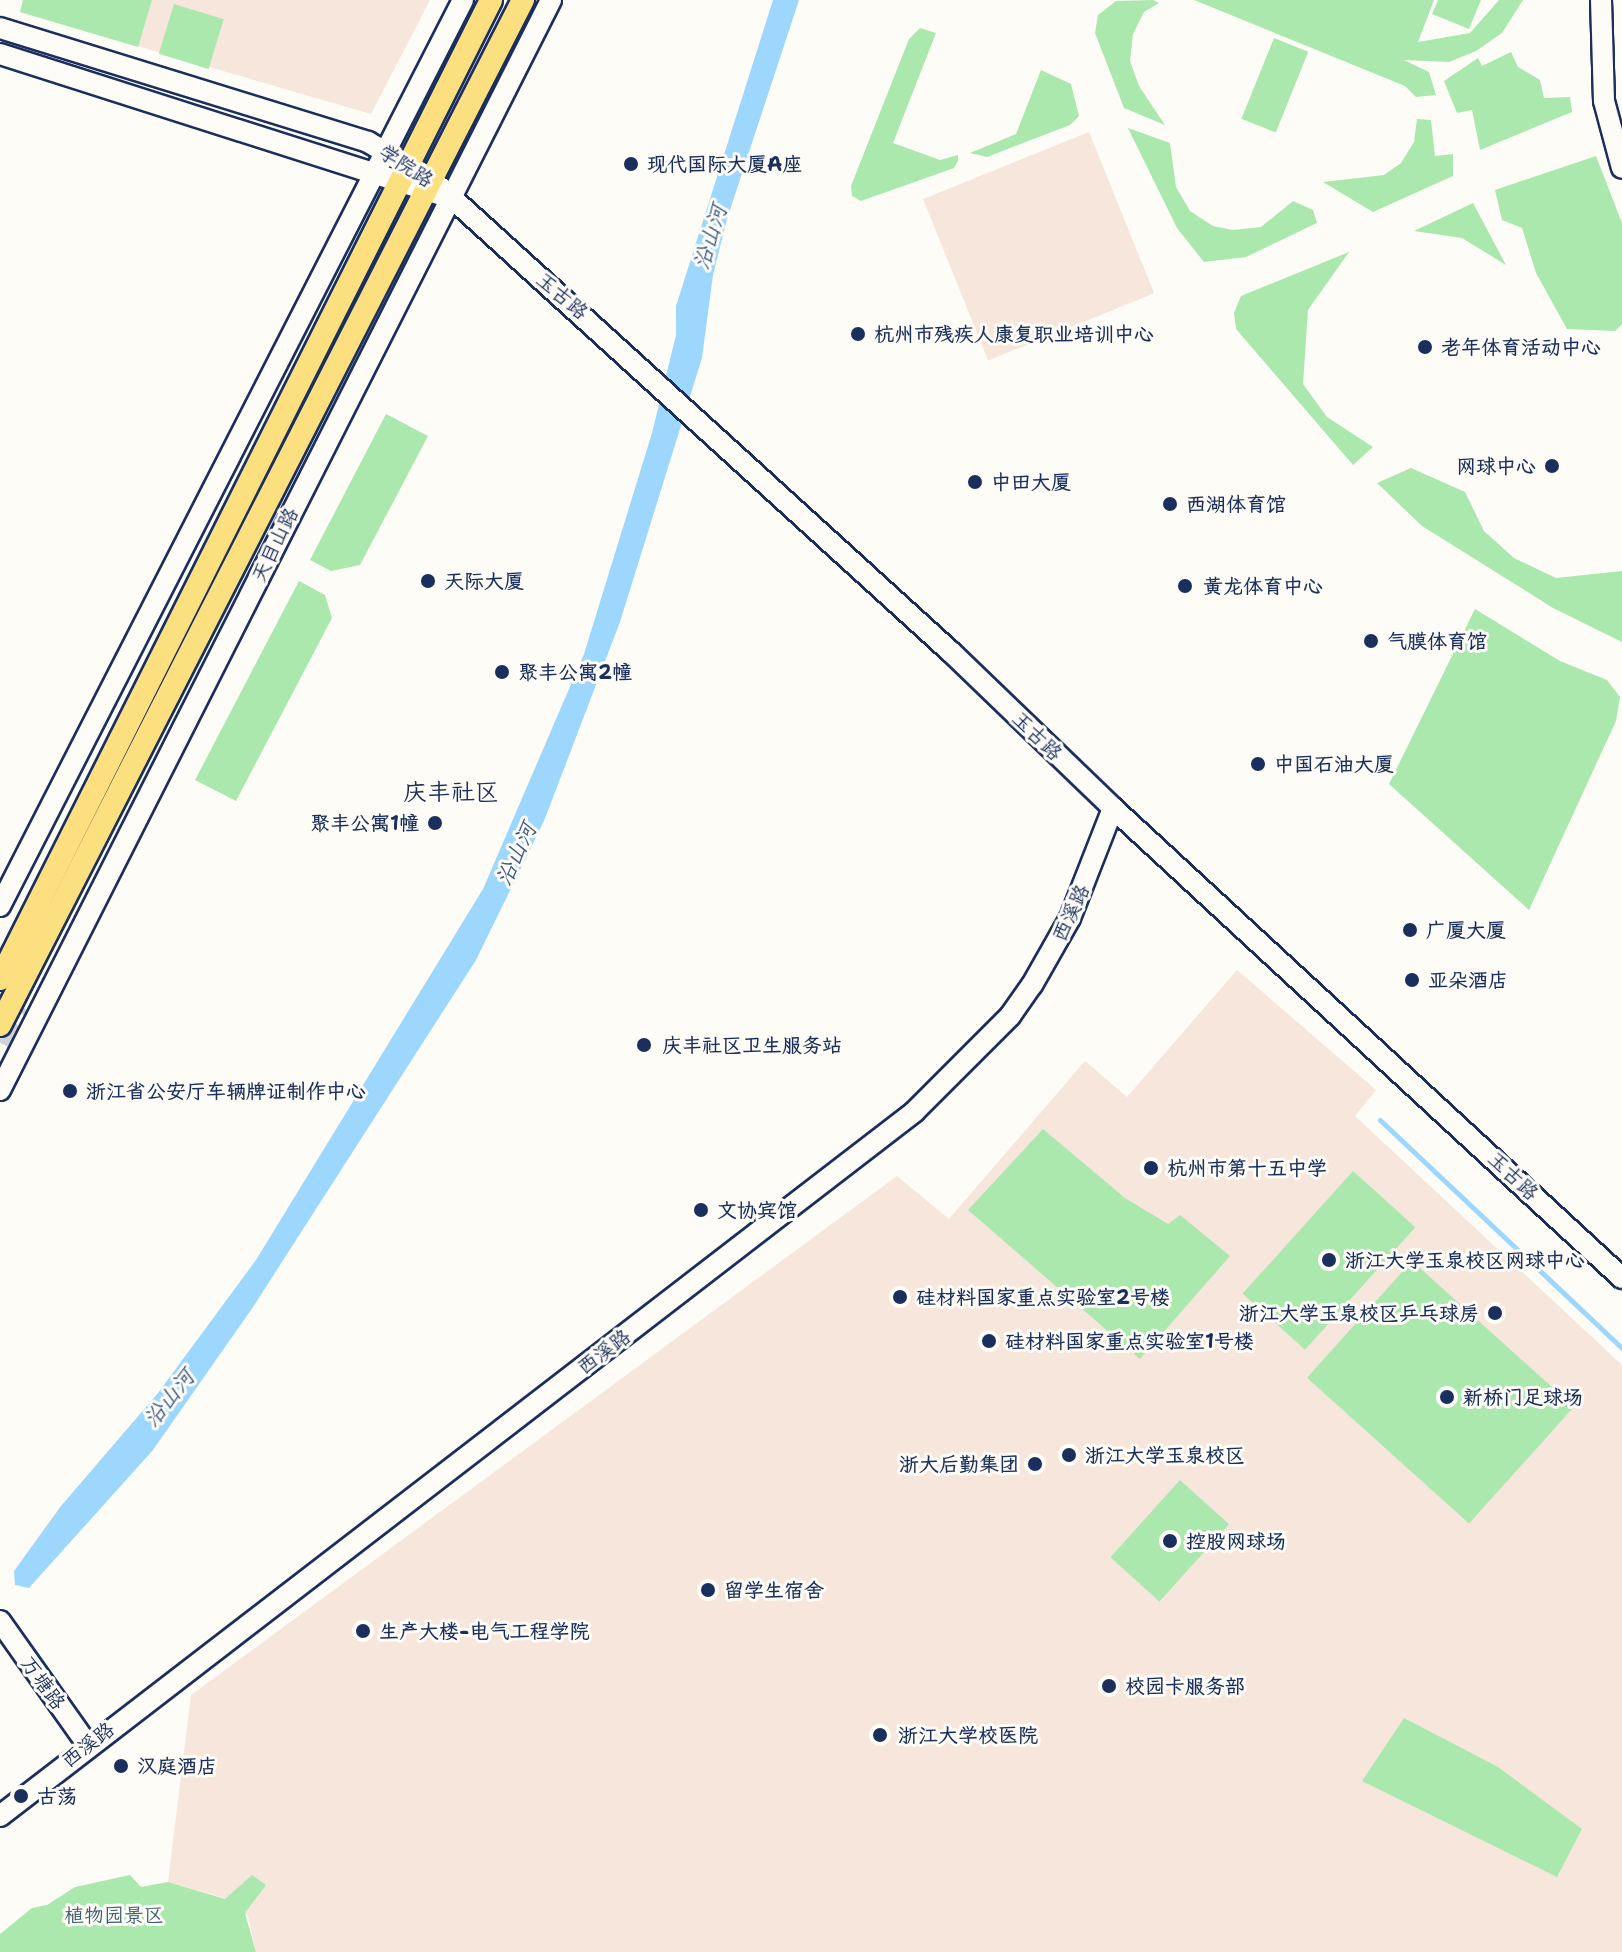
<!DOCTYPE html>
<html>
<head>
<meta charset="utf-8">
<style>
  body { margin:0 }
  #map { position:relative; width:1622px; height:1952px; overflow:hidden; background:#fdfcf7; font-family:"Shantell Sans","LXGW WenKai TC",sans-serif }
  div>[style] { position:absolute }
  [style*='--x'] { left:calc(var(--x)*1px); top:calc(var(--y)*1px); width:calc(var(--w)*1px); rotate:calc(var(--a)*1deg) }
  .built>* { inset:0; background:#f6e6db; transform-origin:0 0 }
  .green>* { inset:0; background:#abe8ae; transform-origin:0 0 }
  .water>* { inset:0; background:#9ed7fe }
  .stream>* { height:5px; margin:-2.5px; padding:0 2.5px; transform-origin:2.5px; border-radius:2.5px; background:#9ed7fe }
  .highway-tunnel>* { height:24px; margin-top:-12px; transform-origin:0; background:repeating-linear-gradient(90deg,#d0d3d8 0 24px,transparent 0 36px) }
  .roads { filter:drop-shadow(2px 0 #1b2f5e) drop-shadow(-2px 0 #1b2f5e) drop-shadow(0 2px #1b2f5e) drop-shadow(0 -2px #1b2f5e) }
  .secondary>* { height:20px; margin:-10px; padding:0 10px; transform-origin:10px; border-radius:10px; background:#fdfcf7 }
  .primary>* { height:22px; margin:-11px; padding:0 11px; transform-origin:11px; border-radius:11px; background:#fce080 }
  .dots>* { width:22px; height:22px; translate:-50% -50%; box-sizing:border-box; border:4px solid #fdfcf7; border-radius:50% }
  span { translate:-50% -50%; white-space:nowrap; text-align:center; line-height:1.15; -webkit-text-stroke:6px #fdfcf7; paint-order:stroke }
  .poi-label { font-size:20px; color:#1b2f5e; font-weight:700 }
  .left { translate:0 -50%; text-align:left }
  .right { translate:-100% -50%; text-align:right }
  .street-label { font-size:20px; color:#1b2f5e }
  .park-label { font-size:20px; color:#3f5d72 }
  .water-label { font-size:22px; color:#3c5986; font-style:italic }
  .quarter-label { font-size:24px; color:#1b2f5e }
</style>
</head>
<body>
<div id="map">
  <div class="built">
    <div style="clip-path:polygon(23px 0,430px 0,371px 114px,20px 12px)"></div>
    <div style="left:1089px;top:132px;width:174px;height:179px;rotate:68deg"></div>
    <div style="clip-path:polygon(1237px 970px,1376px 1090px,1355px 1116px,1622px 1365px,1622px 1952px,256px 1952px,248px 1916px,224px 1898px,168px 1882px,191px 1695px,897px 1176px,949px 1219px,1085px 1061px,1127px 1097px)"></div>
  </div>
  <div class="green">
    <div style="clip-path:polygon(23px 0,152px 0,138px 47px,20px 12px)"></div>
    <div style="clip-path:polygon(1153px 0,1159px 3px,1144px 12px,1133px 34px,1130px 61px,1139px 86px,1165px 125px,1124px 108px,1095px 33px,1098px 15px,1116px 1px)"></div>
    <div style="clip-path:polygon(1194px 0,1434px 0,1418px 42px,1470px 33px,1499px 0,1523px 0,1502px 33px,1476px 51px,1449px 62px,1404px 60px,1429px 72px,1436px 95px,1416px 97px,1405px 86px)"></div>
    <div style="clip-path:polygon(1438px 0,1481px 0,1469px 29px,1432px 14px)"></div>
    <div style="left:174px;top:4px;width:52px;height:52px;rotate:17deg"></div>
    <div style="clip-path:polygon(920px 28px,936px 33px,893px 143px,940px 160px,958px 155px,958px 161px,954px 168px,861px 201px,852px 196px,851px 186px,909px 39px)"></div>
    <div style="left:1274px;top:38px;width:37px;height:87px;rotate:22deg"></div>
    <div style="clip-path:polygon(1511px 52px,1518px 67px,1540px 80px,1544px 98px,1570px 97px,1572px 112px,1480px 150px,1472px 110px,1457px 113px,1444px 81px,1478px 58px,1482px 66px)"></div>
    <div style="clip-path:polygon(1041px 70px,1071px 84px,1079px 116px,1070px 125px,987px 157px,970px 153px,1016px 134px)"></div>
    <div style="clip-path:polygon(1417px 119px,1431px 120px,1435px 156px,1453px 154px,1453px 176px,1373px 212px,1323px 182px,1384px 175px,1401px 163px,1414px 142px)"></div>
    <div style="clip-path:polygon(1128px 128px,1170px 143px,1176px 187px,1190px 211px,1213px 226px,1233px 230px,1261px 227px,1293px 201px,1313px 210px,1317px 223px,1246px 257px,1204px 262px,1177px 228px)"></div>
    <div style="clip-path:polygon(1596px 156px,1622px 223px,1622px 324px,1615px 331px,1567px 329px,1536px 273px,1522px 228px,1502px 220px,1495px 190px)"></div>
    <div style="clip-path:polygon(1473px 203px,1506px 265px,1462px 238px,1414px 231px)"></div>
    <div style="clip-path:polygon(1349px 252px,1308px 310px,1303px 384px,1327px 417px,1373px 447px,1353px 465px,1236px 329px,1234px 313px,1241px 296px)"></div>
    <div style="clip-path:polygon(386px 414px,428px 436px,360px 565px,331px 571px,310px 560px)"></div>
    <div style="clip-path:polygon(1411px 468px,1465px 492px,1484px 531px,1514px 558px,1556px 578px,1622px 571px,1622px 642px,1553px 608px,1422px 526px,1377px 483px)"></div>
    <div style="clip-path:polygon(299px 581px,325px 595px,332px 618px,236px 801px,195px 780px)"></div>
    <div style="clip-path:polygon(1475px 609px,1560px 661px,1607px 680px,1620px 697px,1616px 721px,1529px 910px,1389px 784px)"></div>
    <div style="clip-path:polygon(1043px 1129px,1125px 1198px,1168px 1224px,1180px 1215px,1230px 1256px,1140px 1359px,968px 1210px)"></div>
    <div style="left:1353px;top:1171px;width:84px;height:165px;rotate:42deg"></div>
    <div style="left:1412px;top:1261px;width:218px;height:157px;rotate:42deg"></div>
    <div style="left:1180px;top:1480px;width:66px;height:104px;rotate:42deg"></div>
    <div style="clip-path:polygon(1404px 1718px,1498px 1767px,1582px 1829px,1557px 1877px,1362px 1781px)"></div>
    <div style="clip-path:polygon(130px 1875px,141px 1887px,168px 1882px,225px 1899px,252px 1875px,266px 1885px,245px 1913px,256px 1952px,0 1952px,0 1934px,32px 1908px,47px 1905px,75px 1887px)"></div>
  </div>
  <div class="water">
    <div style="clip-path:polygon(773px 0,799px 0,727px 219px,713px 275px,702px 358px,620px 622px,544px 821px,476px 960px,253px 1307px,153px 1450px,29px 1588px,15px 1585px,14px 1571px,61px 1506px,158px 1393px,256px 1260px,483px 889px,584px 654px,652px 433px,676px 335px,676px 306px)"></div>
  </div>
  <div class="stream">
    <div style="--x:1380;--y:1120;--w:332;--a:43.3"></div>
  </div>
  <div class="highway-tunnel">
    <div style="--x:0;--y:1043;--w:42;--a:-62.8"></div>
  </div>
  <div class="roads">
    <div class="secondary">
      <div style="--x:1601;--y:0;--w:101;--a:88.3"></div>
      <div style="--x:1604;--y:101;--w:69;--a:75"></div>
      <div style="--x:0;--y:28;--w:385;--a:17.2"></div>
      <div style="--x:368;--y:142;--w:72;--a:30.1"></div>
      <div style="--x:430;--y:178;--w:704;--a:42.3"></div>
      <div style="--x:951;--y:652;--w:225;--a:43.9"></div>
      <div style="--x:1113;--y:808;--w:693;--a:42.72"></div>
      <div style="--x:0;--y:54;--w:460;--a:17.7"></div>
      <div style="--x:0;--y:906;--w:1017;--a:-62.93"></div>
      <div style="--x:0;--y:1090;--w:1221;--a:-63.18"></div>
      <div style="--x:0;--y:1621;--w:151;--a:54.7"></div>
      <div style="--x:0;--y:1816;--w:1154;--a:-37.6"></div>
      <div style="--x:914;--y:1112;--w:136;--a:-45"></div>
      <div style="--x:1010;--y:1016;--w:38;--a:-55"></div>
      <div style="--x:1032;--y:985;--w:77;--a:-60.4"></div>
      <div style="--x:1070;--y:918;--w:118;--a:-68.6"></div>
    </div>
    <div class="primary">
      <div style="--x:0;--y:979;--w:1095;--a:-63.36"></div>
      <div style="--x:0;--y:1025;--w:1151;--a:-62.97"></div>
    </div>
  </div>
  <div class="dots">
    <div style="left:631px;top:164px;background:#1b2f5e"></div>
    <div style="left:858px;top:334px;background:#1b2f5e"></div>
    <div style="left:1425px;top:347px;background:#1b2f5e"></div>
    <div style="left:1552px;top:466px;background:#1b2f5e"></div>
    <div style="left:975px;top:482px;background:#1b2f5e"></div>
    <div style="left:1170px;top:504px;background:#1b2f5e"></div>
    <div style="left:428px;top:581px;background:#1b2f5e"></div>
    <div style="left:1185px;top:586px;background:#1b2f5e"></div>
    <div style="left:1371px;top:641px;background:#1b2f5e"></div>
    <div style="left:502px;top:672px;background:#1b2f5e"></div>
    <div style="left:1258px;top:764px;background:#1b2f5e"></div>
    <div style="left:435px;top:823px;background:#1b2f5e"></div>
    <div style="left:1410px;top:930px;background:#1b2f5e"></div>
    <div style="left:1412px;top:980px;background:#1b2f5e"></div>
    <div style="left:644px;top:1045px;background:#1b2f5e"></div>
    <div style="left:70px;top:1091px;background:#1b2f5e"></div>
    <div style="left:1151px;top:1168px;background:#1b2f5e"></div>
    <div style="left:701px;top:1210px;background:#1b2f5e"></div>
    <div style="left:1329px;top:1260px;background:#1b2f5e"></div>
    <div style="left:900px;top:1297px;background:#1b2f5e"></div>
    <div style="left:1495px;top:1313px;background:#1b2f5e"></div>
    <div style="left:989px;top:1341px;background:#1b2f5e"></div>
    <div style="left:1447px;top:1397px;background:#1b2f5e"></div>
    <div style="left:1069px;top:1455px;background:#1b2f5e"></div>
    <div style="left:1035px;top:1464px;background:#1b2f5e"></div>
    <div style="left:1170px;top:1541px;background:#1b2f5e"></div>
    <div style="left:708px;top:1590px;background:#1b2f5e"></div>
    <div style="left:363px;top:1631px;background:#1b2f5e"></div>
    <div style="left:1109px;top:1686px;background:#1b2f5e"></div>
    <div style="left:880px;top:1735px;background:#1b2f5e"></div>
    <div style="left:121px;top:1766px;background:#1b2f5e"></div>
    <div style="left:21px;top:1796px;background:#1b2f5e"></div>
  </div>
  <div class="poi-label">
    <span class="left" style="left:647px;top:164px">现代国际大厦A座</span>
    <span class="left" style="left:874px;top:334px">杭州市残疾人康复职业培训中心</span>
    <span class="left" style="left:1441px;top:347px">老年体育活动中心</span>
    <span class="right" style="left:1536px;top:466px">网球中心</span>
    <span class="left" style="left:991px;top:482px">中田大厦</span>
    <span class="left" style="left:1186px;top:504px">西湖体育馆</span>
    <span class="left" style="left:444px;top:581px">天际大厦</span>
    <span class="left" style="left:1203px;top:586px">黄龙体育中心</span>
    <span class="left" style="left:1387px;top:641px">气膜体育馆</span>
    <span class="left" style="left:518px;top:672px">聚丰公寓2幢</span>
    <span class="left" style="left:1274px;top:764px">中国石油大厦</span>
    <span class="right" style="left:419px;top:823px">聚丰公寓1幢</span>
    <span class="left" style="left:1426px;top:930px">广厦大厦</span>
    <span class="left" style="left:1428px;top:980px">亚朵酒店</span>
    <span class="left" style="left:662px;top:1045px">庆丰社区卫生服务站</span>
    <span class="left" style="left:86px;top:1091px">浙江省公安厅车辆牌证制作中心</span>
    <span class="left" style="left:1167px;top:1168px">杭州市第十五中学</span>
    <span class="left" style="left:717px;top:1210px">文协宾馆</span>
    <span class="left" style="left:1345px;top:1260px">浙江大学玉泉校区网球中心</span>
    <span class="left" style="left:916px;top:1297px">硅材料国家重点实验室2号楼</span>
    <span class="right" style="left:1479px;top:1313px">浙江大学玉泉校区乒乓球房</span>
    <span class="left" style="left:1005px;top:1341px">硅材料国家重点实验室1号楼</span>
    <span class="left" style="left:1463px;top:1397px">新桥门足球场</span>
    <span class="left" style="left:1085px;top:1455px">浙江大学玉泉校区</span>
    <span class="right" style="left:1019px;top:1464px">浙大后勤集团</span>
    <span class="left" style="left:1186px;top:1541px">控股网球场</span>
    <span class="left" style="left:724px;top:1590px">留学生宿舍</span>
    <span class="left" style="left:379px;top:1631px">生产大楼-电气工程学院</span>
    <span class="left" style="left:1125px;top:1686px">校园卡服务部</span>
    <span class="left" style="left:898px;top:1735px">浙江大学校医院</span>
    <span class="left" style="left:137px;top:1766px">汉庭酒店</span>
    <span class="left" style="left:37px;top:1796px">古荡</span>
  </div>
  <div class="street-label">
    <span style="left:406px;top:166px;rotate:33deg">学院路</span>
    <span style="left:562px;top:296px;rotate:40deg">玉古路</span>
    <span style="left:275px;top:545px;rotate:-64deg">天目山路</span>
    <span style="left:1037px;top:736px;rotate:44deg">玉古路</span>
    <span style="left:1071px;top:913px;rotate:-65deg">西溪路</span>
    <span style="left:1513px;top:1176px;rotate:43deg">玉古路</span>
    <span style="left:604px;top:1352px;rotate:-37deg">西溪路</span>
    <span style="left:43px;top:1683px;rotate:54deg">万塘路</span>
    <span style="left:88px;top:1745px;rotate:-38deg">西溪路</span>
  </div>
  <div class="park-label">
    <span style="left:114px;top:1915px">植物园景区</span>
  </div>
  <div class="water-label">
    <span style="left:710px;top:237px;rotate:-73deg">沿山河</span>
    <span style="left:516px;top:854px;rotate:-65deg">沿山河</span>
    <span style="left:169px;top:1398px;rotate:-51deg">沿山河</span>
  </div>
  <div class="quarter-label">
    <span style="left:451px;top:793px">庆丰社区</span>
  </div>
</div>
</body>
</html>
